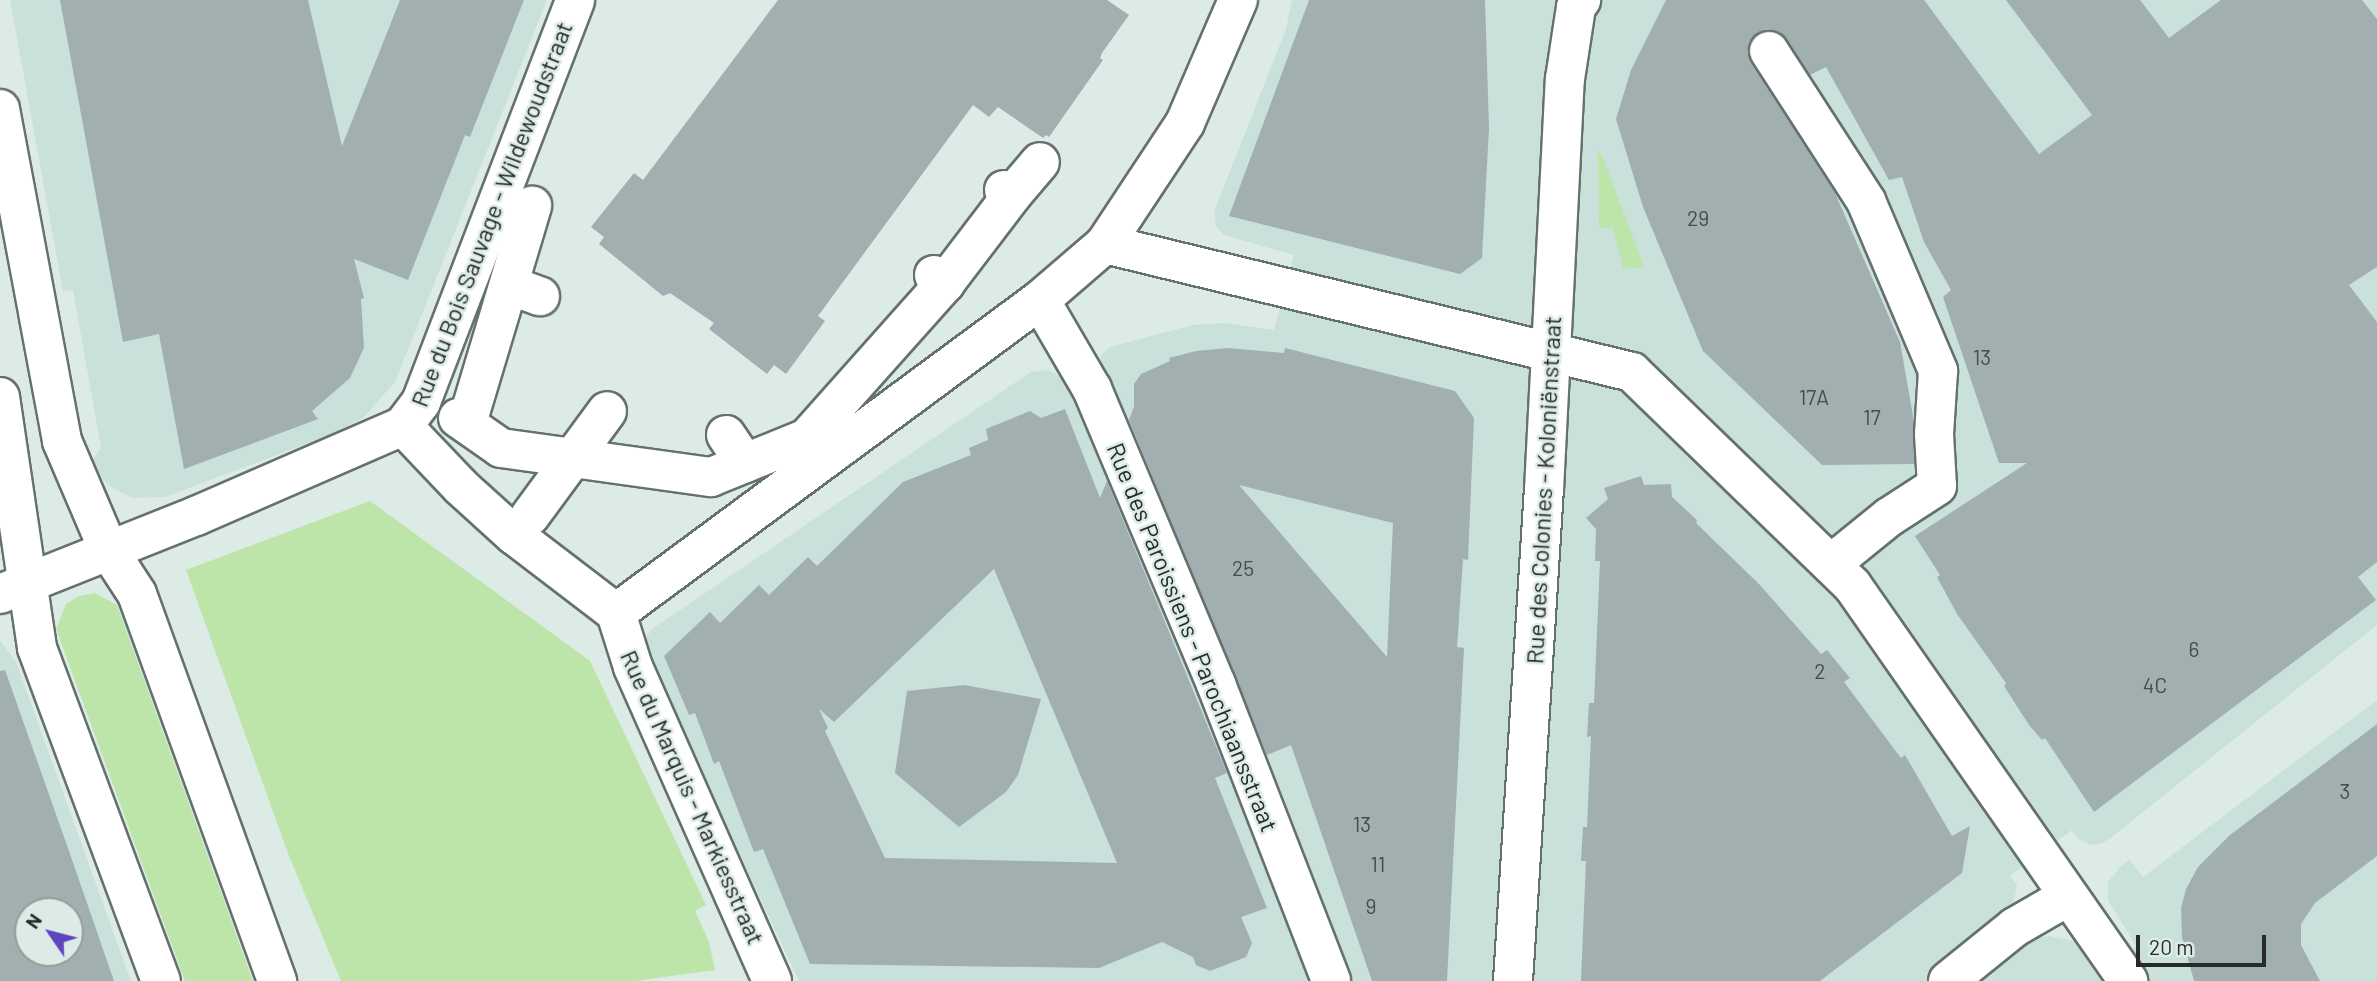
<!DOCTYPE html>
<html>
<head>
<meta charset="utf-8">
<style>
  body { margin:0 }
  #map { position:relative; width:2377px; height:981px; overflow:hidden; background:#ddebe7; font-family:Barlow,sans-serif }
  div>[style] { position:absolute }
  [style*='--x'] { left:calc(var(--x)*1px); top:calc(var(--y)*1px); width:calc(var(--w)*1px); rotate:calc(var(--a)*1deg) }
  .built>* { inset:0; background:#cae0db }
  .green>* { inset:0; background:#bde5aa }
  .building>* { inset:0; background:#a1afb0 }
  .roads { filter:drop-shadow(2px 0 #65716e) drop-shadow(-2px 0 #65716e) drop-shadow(0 2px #65716e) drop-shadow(0 -2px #65716e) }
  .minor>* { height:38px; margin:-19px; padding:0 19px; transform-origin:19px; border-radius:19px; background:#fff }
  span { translate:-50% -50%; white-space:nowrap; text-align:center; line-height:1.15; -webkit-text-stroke:5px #ddebe7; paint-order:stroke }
  .number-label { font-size:21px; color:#454c4c }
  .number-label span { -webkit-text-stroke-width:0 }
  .street-label { font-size:24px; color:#262b2a }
  .north { position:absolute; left:14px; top:897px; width:70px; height:70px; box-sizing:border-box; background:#ddebe7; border:2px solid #949e9b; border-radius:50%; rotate:305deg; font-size:19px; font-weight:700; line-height:28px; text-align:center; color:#262b2a }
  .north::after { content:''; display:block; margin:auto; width:24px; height:32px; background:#5d46be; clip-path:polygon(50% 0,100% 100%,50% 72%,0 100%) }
  .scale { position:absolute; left:2136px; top:935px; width:130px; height:32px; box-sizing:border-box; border:4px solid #262b2a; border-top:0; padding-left:9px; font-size:21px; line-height:24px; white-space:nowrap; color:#262b2a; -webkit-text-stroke:5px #ddebe7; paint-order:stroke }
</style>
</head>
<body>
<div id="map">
  <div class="built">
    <div style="clip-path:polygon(10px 0,547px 0,395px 382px,364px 417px,335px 433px,165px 497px,132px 498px,111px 487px,102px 478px,93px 459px,101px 448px,73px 290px,63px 291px)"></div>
    <div style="clip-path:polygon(1292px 0,2377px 0,2377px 625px,2113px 836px,2103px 843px,2092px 845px,2078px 839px,2072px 830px,2010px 876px,2017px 885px,2013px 906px,2027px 940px,2048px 936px,2079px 942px,2108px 967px,2136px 946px,2108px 900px,2108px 882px,2121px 866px,2129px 860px,2143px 877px,2377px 700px,2377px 981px,799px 981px,645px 652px,645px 639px,652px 629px,1031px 372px,1048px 370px,1069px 381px,1099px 369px,1101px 355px,1110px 347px,1193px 325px,1224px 323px,1274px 330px,1294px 255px,1224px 235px,1216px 226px,1214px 212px,1286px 29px)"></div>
    <div style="clip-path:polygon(evenodd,0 640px,16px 662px,131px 981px,0 981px,0 640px,28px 911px,70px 911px,70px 953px,28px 953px,28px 911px)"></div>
  </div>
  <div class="green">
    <div style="clip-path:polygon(1598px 149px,1604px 160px,1644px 267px,1623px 269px,1613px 228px,1599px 228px)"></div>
    <div style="clip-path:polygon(370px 501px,590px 661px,706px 905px,695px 911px,709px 942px,715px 970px,635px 981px,341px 981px,289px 856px,186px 570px)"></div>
    <div style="clip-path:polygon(95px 593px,117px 605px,253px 981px,185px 981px,56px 629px,66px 604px,79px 596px)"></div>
  </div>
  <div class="building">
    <div style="clip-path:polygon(60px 0,308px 0,342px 146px,400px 0,524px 0,470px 137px,465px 135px,408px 280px,354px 259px,364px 298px,361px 299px,364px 348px,350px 378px,312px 411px,318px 419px,184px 469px,159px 334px,123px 342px)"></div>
    <div style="clip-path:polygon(778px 0,1107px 0,1129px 15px,1102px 53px,1100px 58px,1103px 60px,1049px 137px,1046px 135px,1043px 138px,998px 107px,989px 117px,973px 105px,818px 316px,825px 321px,786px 374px,774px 365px,767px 374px,709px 329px,714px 323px,670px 293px,663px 296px,599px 244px,604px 237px,591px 227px,634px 173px,643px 180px)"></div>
    <div style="clip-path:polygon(1309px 0,1485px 0,1489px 128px,1482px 258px,1460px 274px,1229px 216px)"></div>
    <div style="clip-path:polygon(1666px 0,1924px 0,2039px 154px,2092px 115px,2006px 0,2140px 0,2169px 38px,2221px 0,2362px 0,2377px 19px,2377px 267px,2349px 285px,2377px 322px,2377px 562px,2358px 577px,2376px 600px,2094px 812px,2045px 738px,2042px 740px,2029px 725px,2004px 686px,2006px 683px,1957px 614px,1937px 577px,1940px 575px,1915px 536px,2027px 463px,1999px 463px,1943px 297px,1951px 290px,1924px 242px,1902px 177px,1889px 180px,1826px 67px,1810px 75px,1787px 39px,1778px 31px,1767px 29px,1757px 33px,1749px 42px,1747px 53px,1751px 63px,1835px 193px,1900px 342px,1913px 416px,1914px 464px,1822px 465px,1703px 351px,1643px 207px,1616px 119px,1631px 70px)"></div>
    <div style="clip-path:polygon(evenodd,1228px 348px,1284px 353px,1285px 348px,1455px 391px,1474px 418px,1468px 560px,1463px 559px,1457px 647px,1464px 648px,1447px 981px,1372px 981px,1291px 745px,1267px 755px,1129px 420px,1134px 407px,1134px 384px,1141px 374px,1170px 361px,1169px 358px,1196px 351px,1228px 348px,1239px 485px,1393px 523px,1387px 657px,1239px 485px)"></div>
    <div style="clip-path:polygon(evenodd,1065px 409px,1100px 498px,1107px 481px,1227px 773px,1215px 778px,1267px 908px,1241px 917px,1252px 943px,1246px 957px,1210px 971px,1196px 965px,1193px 957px,1162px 942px,1099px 968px,810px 964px,763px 849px,754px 852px,719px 761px,714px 764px,695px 713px,689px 715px,664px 656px,710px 612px,720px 623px,759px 585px,769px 595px,808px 557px,817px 566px,903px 482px,971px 455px,969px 448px,988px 440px,986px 429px,1030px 411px,1041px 418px,1065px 409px,994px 569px,1061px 729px,1117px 863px,885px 858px,825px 731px,828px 728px,819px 709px,834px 722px,994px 569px)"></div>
    <div style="clip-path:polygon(1641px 476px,1644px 485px,1671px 484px,1672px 497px,1697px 520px,1696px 523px,1759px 584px,1821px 654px,1827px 650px,1850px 678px,1844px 682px,1901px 758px,1905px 755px,1952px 836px,1970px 826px,1962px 873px,1820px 981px,1581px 981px,1586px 861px,1581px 861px,1583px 827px,1587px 827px,1591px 736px,1587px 737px,1589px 703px,1594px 703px,1600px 561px,1595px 561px,1596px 529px,1586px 518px,1608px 499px,1604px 488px)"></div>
    <div style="clip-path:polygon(evenodd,5px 670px,70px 854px,114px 981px,0 981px,0 671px,5px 670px,28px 911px,70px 911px,70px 953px,28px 953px,28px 911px)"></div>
    <div style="clip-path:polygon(964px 685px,1041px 699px,1018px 775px,1006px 792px,959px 827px,895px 773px,907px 691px)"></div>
    <div style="clip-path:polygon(2377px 724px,2377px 856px,2315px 903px,2301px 924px,2301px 945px,2320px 981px,2194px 981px,2182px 937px,2181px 908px,2186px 889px,2198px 867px,2230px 835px)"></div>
  </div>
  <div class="roads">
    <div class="minor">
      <div style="--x:1769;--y:51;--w:179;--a:57.1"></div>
      <div style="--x:1866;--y:201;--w:185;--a:67"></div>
      <div style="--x:1938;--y:371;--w:63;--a:93.6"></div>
      <div style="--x:1934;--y:434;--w:52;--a:86.7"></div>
      <div style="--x:1937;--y:486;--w:57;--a:147.1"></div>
      <div style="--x:1889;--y:517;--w:75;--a:141"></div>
      <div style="--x:0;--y:109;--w:338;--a:79.4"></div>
      <div style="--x:62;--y:441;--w:120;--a:66.9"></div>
      <div style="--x:109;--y:551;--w:51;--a:56.9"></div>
      <div style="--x:137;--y:594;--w:412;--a:70.1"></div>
      <div style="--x:1004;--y:190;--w:9;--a:32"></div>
      <div style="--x:1012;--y:195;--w:43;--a:-49.7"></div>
      <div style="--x:1105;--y:244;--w:542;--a:13.65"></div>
      <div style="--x:1632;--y:372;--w:306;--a:44.1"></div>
      <div style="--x:1852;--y:585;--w:483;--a:55.1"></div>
      <div style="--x:934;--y:275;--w:14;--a:36"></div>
      <div style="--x:945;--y:283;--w:111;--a:-52.7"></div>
      <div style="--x:509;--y:285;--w:33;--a:20"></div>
      <div style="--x:1040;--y:300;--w:103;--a:59.7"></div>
      <div style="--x:1092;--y:389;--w:320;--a:67.2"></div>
      <div style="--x:1216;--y:684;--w:318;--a:68.8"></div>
      <div style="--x:0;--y:397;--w:254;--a:81.6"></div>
      <div style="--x:37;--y:648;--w:355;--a:69.6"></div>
      <div style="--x:458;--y:418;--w:52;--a:34.9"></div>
      <div style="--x:501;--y:448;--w:212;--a:7.9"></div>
      <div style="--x:711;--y:477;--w:104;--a:-22.1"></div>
      <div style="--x:807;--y:438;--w:208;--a:-48.3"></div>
      <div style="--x:467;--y:423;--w:227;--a:-73.3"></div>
      <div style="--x:403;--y:426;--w:84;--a:46.4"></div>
      <div style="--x:461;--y:487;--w:72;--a:42.2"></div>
      <div style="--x:514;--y:535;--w:128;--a:37.4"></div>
      <div style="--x:726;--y:435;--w:34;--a:56"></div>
      <div style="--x:530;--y:516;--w:130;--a:-53.7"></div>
      <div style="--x:0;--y:594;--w:211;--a:-21.7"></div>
      <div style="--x:196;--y:516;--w:226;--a:-23.5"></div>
      <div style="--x:403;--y:426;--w:30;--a:-53"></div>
      <div style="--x:421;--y:402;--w:430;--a:-69"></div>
      <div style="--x:616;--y:613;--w:527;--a:-36.44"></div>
      <div style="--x:1040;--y:300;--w:86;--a:-40.7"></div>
      <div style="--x:1105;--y:244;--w:145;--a:-56.5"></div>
      <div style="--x:1185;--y:123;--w:134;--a:-66.7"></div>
      <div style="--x:616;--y:613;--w:57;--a:72.5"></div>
      <div style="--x:633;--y:667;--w:343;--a:66.1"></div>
      <div style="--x:1513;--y:981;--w:492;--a:-86.4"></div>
      <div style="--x:1544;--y:490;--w:412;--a:-87.1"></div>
      <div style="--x:1565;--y:79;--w:73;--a:-81.3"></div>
      <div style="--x:1576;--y:7;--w:9;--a:-54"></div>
      <div style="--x:1948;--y:981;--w:86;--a:-38.9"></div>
      <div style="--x:2015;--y:927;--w:60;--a:-30"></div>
    </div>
  </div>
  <div class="number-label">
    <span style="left:1698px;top:218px">29</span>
    <span style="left:1982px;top:357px">13</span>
    <span style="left:1814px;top:397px">17A</span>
    <span style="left:1872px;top:417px">17</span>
    <span style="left:1243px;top:568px">25</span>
    <span style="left:2194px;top:649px">6</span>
    <span style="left:1820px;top:671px">2</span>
    <span style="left:2155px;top:685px">4C</span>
    <span style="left:2345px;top:791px">3</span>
    <span style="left:1362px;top:824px">13</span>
    <span style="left:1378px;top:864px">11</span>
    <span style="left:1371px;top:906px">9</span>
  </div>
  <div class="street-label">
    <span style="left:491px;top:214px;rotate:-69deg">Rue du Bois Sauvage - Wildewoudstraat</span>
    <span style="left:1543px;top:490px;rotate:-87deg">Rue des Colonies - Koloniënstraat</span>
    <span style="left:1193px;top:637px;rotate:68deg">Rue des Paroissiens - Parochiaansstraat</span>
    <span style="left:693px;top:797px;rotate:66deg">Rue du Marquis - Markiesstraat</span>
  </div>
  <div class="north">N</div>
  <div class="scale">20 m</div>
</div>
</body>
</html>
